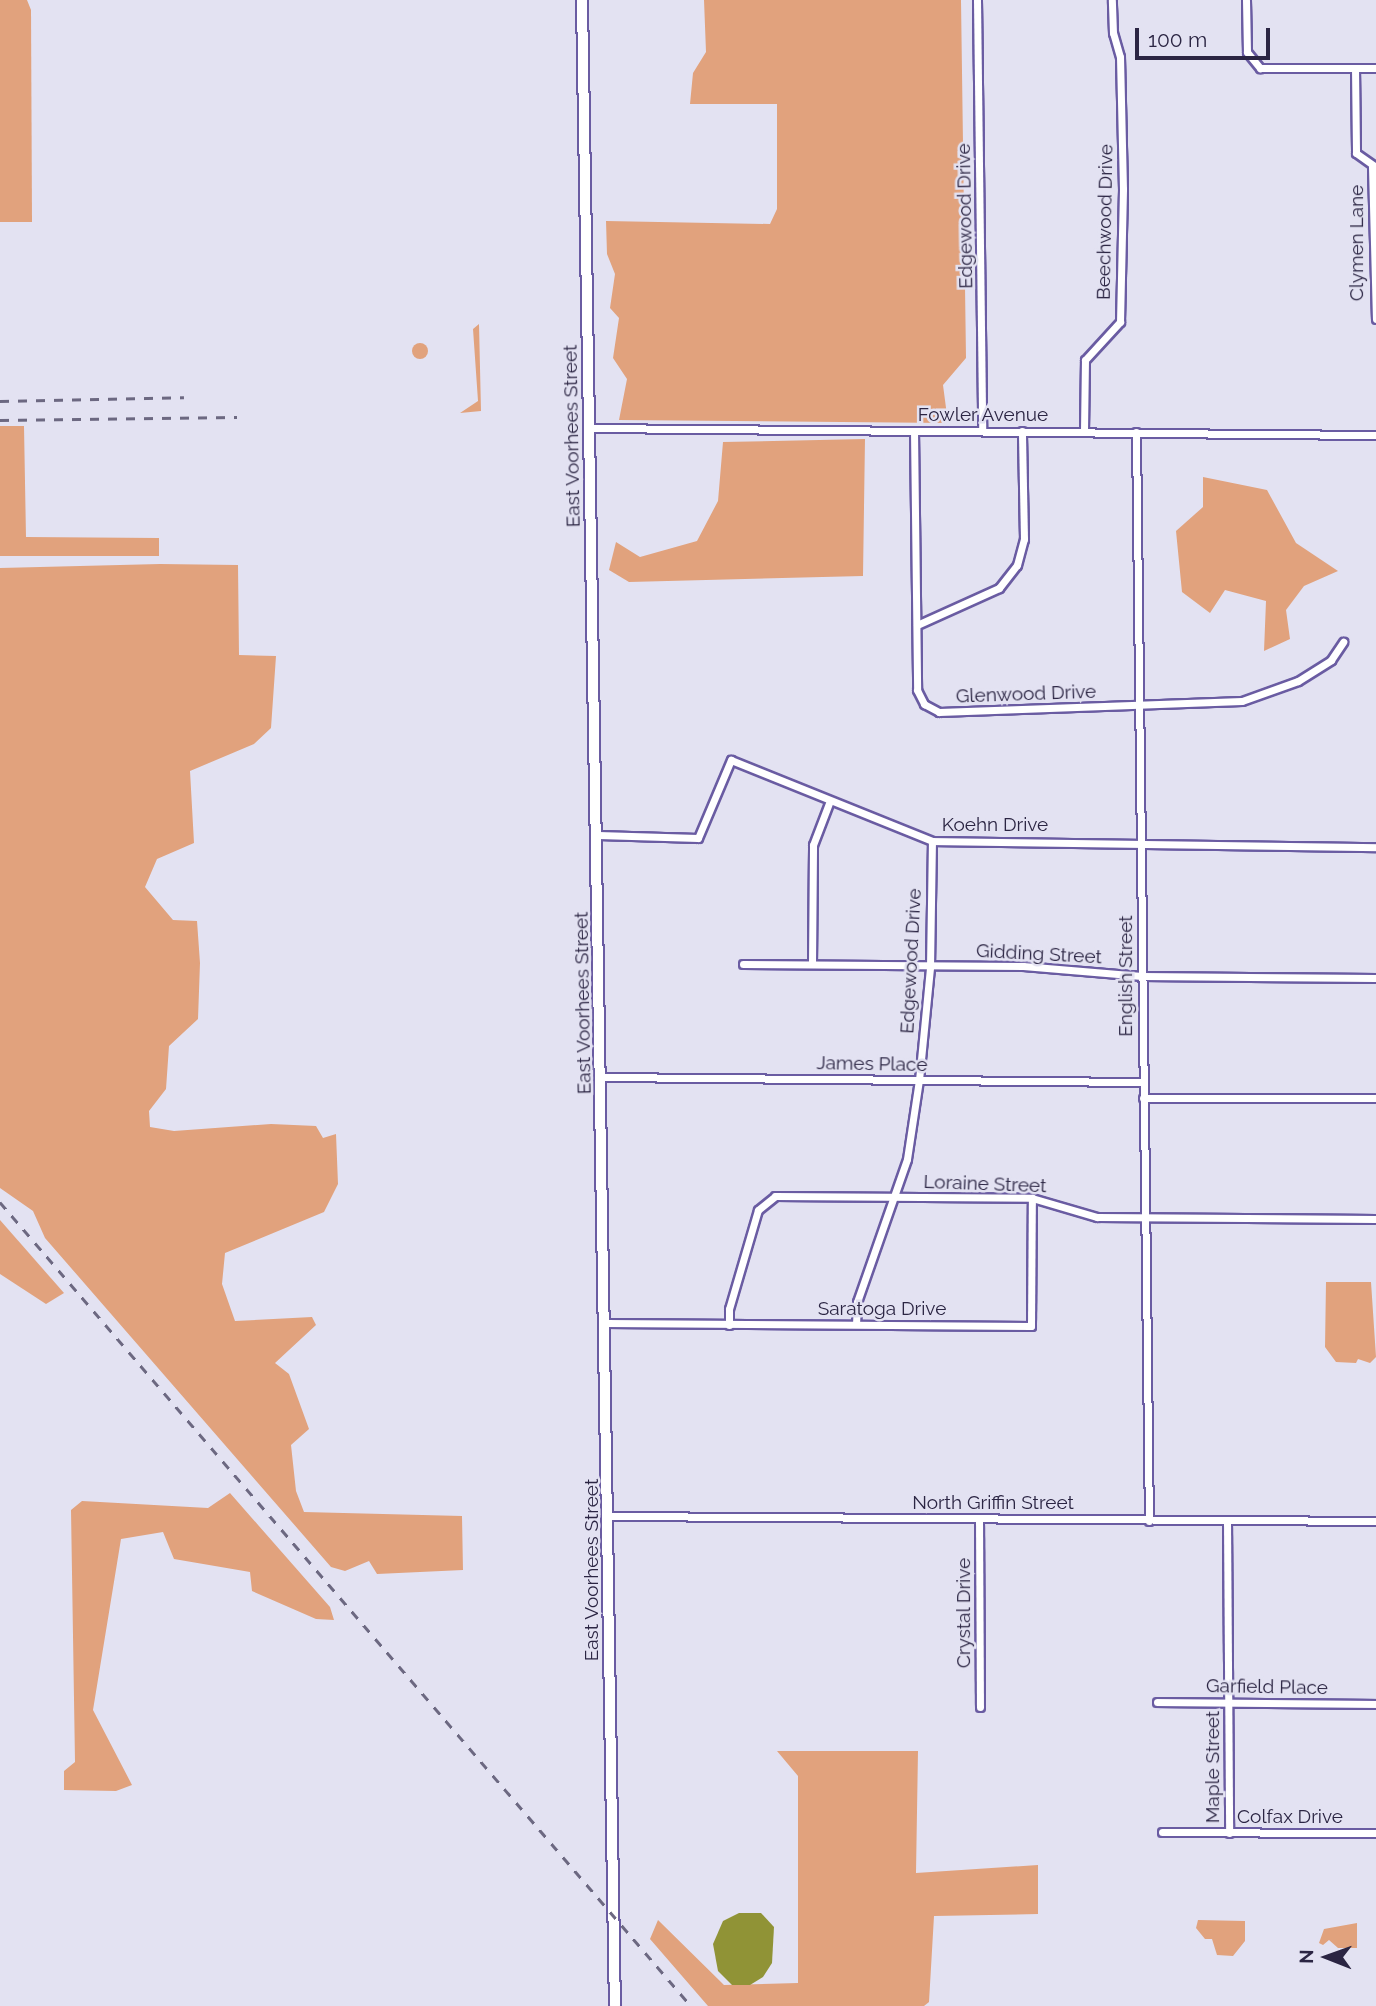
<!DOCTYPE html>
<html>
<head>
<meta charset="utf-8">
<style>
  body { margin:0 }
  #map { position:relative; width:1376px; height:2006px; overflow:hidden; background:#e3e2f2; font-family:Raleway,sans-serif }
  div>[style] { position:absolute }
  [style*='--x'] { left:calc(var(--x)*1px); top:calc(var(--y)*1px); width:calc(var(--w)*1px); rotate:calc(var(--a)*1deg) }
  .green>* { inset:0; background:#e1a27d }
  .round { border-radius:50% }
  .water>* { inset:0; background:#909336 }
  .roads { filter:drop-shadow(2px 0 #6a5ca2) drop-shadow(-2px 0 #6a5ca2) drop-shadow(0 2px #6a5ca2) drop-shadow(0 -2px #6a5ca2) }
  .street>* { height:7px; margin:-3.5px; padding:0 3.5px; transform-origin:3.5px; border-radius:3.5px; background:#fff }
  .secondary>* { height:10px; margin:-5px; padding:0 5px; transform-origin:5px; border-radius:5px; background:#fff }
  .rail>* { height:2.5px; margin-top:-1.25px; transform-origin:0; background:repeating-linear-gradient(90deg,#6c6881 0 9px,transparent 0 18px) }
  span { translate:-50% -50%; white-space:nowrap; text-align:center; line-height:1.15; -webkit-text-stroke:5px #e3e2f2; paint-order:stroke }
  .street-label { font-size:19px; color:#2b2543 }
  .north { position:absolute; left:1292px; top:1922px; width:70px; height:70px; -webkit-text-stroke:5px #e3e2f2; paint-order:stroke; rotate:271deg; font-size:19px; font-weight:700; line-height:28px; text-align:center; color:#2b2543 }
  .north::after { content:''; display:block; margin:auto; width:24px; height:32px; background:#2b2543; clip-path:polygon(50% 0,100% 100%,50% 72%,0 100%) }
  .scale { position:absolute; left:1135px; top:28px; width:135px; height:32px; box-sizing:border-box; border:4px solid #2b2543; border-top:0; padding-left:9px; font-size:21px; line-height:24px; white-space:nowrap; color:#2b2543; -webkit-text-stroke:5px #e3e2f2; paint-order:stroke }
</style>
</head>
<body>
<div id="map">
  <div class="green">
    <div style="clip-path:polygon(0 0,27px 0,31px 10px,32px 222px,0 222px)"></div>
    <div style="clip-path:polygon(704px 0,961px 0,966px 358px,943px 385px,948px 423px,619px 420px,627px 379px,613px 358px,619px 318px,610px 308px,615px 274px,607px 254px,606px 221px,770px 224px,777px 209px,777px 104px,690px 104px,693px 73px,706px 52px)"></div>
    <div style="clip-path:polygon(479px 324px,481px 411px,460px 413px,478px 401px,473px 329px)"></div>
    <div class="round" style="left:412px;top:343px;width:16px;height:16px"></div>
    <div style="clip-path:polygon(0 426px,24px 426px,26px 537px,159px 538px,159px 556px,0 556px)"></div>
    <div style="clip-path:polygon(865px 439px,863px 576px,629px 582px,609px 570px,616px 542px,640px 557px,697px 541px,718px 501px,723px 442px)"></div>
    <div style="clip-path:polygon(1203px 477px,1267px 490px,1296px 543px,1338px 571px,1304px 586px,1286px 610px,1290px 639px,1264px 651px,1266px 601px,1225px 590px,1210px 613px,1182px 592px,1176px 531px,1203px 507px)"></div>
    <div style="clip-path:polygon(160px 564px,238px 565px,239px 655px,276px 656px,271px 728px,254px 744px,190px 771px,194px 843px,157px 859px,145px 887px,173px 920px,197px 921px,200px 963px,198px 1019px,169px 1046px,166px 1089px,149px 1111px,150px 1127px,174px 1131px,271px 1124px,316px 1126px,323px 1138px,336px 1134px,338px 1184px,324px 1212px,225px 1253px,222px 1284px,235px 1321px,312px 1317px,316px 1325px,275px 1363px,289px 1374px,309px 1429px,291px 1445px,296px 1491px,304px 1512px,462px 1516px,463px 1570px,377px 1574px,369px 1561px,345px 1571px,331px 1567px,45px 1238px,33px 1211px,0 1188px,0 568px)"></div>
    <div style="clip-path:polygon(0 1220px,64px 1293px,46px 1304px,0 1274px)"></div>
    <div style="clip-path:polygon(1326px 1282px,1371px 1282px,1376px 1357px,1370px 1363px,1358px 1359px,1356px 1363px,1336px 1362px,1325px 1347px)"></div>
    <div style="clip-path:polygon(230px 1493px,330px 1607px,334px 1620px,316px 1619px,252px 1591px,250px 1572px,174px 1559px,163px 1532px,121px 1539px,93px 1710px,132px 1785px,116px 1791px,64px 1790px,64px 1771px,75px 1762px,71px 1510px,82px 1501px,208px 1508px)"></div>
    <div style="clip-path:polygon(777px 1751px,918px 1751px,916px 1873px,1038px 1865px,1038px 1914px,934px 1916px,929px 2002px,924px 2006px,708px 2006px,650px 1939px,658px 1920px,724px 1985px,798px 1983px,798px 1776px)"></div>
    <div style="clip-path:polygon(1198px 1920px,1245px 1921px,1245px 1941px,1233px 1956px,1217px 1955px,1212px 1939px,1205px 1939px,1196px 1928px)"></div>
    <div style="clip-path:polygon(1357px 1923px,1357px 1948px,1338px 1948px,1329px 1940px,1323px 1945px,1319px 1943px,1324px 1929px)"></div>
  </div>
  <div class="water">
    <div style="clip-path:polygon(739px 1913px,761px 1913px,774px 1927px,772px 1963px,763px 1977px,750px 1985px,732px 1985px,718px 1971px,713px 1944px,723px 1921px)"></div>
  </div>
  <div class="roads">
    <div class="street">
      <div style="--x:977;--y:0;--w:431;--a:89.3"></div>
      <div style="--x:1246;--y:0;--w:52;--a:88.9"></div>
      <div style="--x:1247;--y:52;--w:21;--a:51"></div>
      <div style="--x:1260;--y:68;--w:116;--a:0"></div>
      <div style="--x:1355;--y:68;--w:85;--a:89.3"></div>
      <div style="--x:1356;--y:153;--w:24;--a:35"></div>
      <div style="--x:1372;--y:167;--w:152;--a:88.5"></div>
      <div style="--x:589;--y:428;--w:787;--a:0.51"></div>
      <div style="--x:914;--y:431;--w:259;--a:89.3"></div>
      <div style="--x:917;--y:690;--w:16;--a:63"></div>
      <div style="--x:924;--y:704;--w:17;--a:28"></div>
      <div style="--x:939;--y:712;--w:303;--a:-2.1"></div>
      <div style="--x:1242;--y:701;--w:59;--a:-19.7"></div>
      <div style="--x:1298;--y:681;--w:39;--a:-32"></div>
      <div style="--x:1331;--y:660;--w:22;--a:-56"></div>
      <div style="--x:1084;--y:431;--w:71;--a:-89.2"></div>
      <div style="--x:1085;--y:360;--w:52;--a:-47.4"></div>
      <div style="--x:1120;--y:322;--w:133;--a:-88.7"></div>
      <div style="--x:1123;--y:189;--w:132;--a:-91.3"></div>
      <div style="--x:1120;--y:57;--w:25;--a:-106"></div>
      <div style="--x:1113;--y:33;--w:33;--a:-92"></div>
      <div style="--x:1136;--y:432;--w:1089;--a:89.32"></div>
      <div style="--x:917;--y:625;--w:90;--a:-24.3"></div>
      <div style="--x:999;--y:588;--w:29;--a:-52"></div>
      <div style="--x:1017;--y:565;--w:27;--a:-75"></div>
      <div style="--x:1024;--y:539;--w:108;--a:-91.1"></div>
      <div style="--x:598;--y:835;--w:100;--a:1.7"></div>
      <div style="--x:698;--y:838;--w:85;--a:-67.1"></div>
      <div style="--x:731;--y:760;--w:217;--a:21.9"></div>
      <div style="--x:932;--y:841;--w:444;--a:0.8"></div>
      <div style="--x:743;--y:964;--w:280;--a:0.4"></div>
      <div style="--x:1023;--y:966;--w:119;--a:4.8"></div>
      <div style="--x:1142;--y:976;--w:234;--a:0.5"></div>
      <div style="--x:812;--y:964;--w:119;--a:-89.5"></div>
      <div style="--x:813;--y:845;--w:45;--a:-69.1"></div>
      <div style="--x:601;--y:1077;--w:541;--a:0.53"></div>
      <div style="--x:1143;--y:1098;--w:233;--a:0"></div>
      <div style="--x:606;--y:1323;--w:425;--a:0.4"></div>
      <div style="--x:1031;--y:1326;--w:128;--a:-89.6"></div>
      <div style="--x:856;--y:1324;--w:22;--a:-87"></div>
      <div style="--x:857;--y:1302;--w:151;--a:-70.7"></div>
      <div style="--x:907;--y:1159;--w:80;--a:-81.4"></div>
      <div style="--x:919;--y:1080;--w:114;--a:-84.4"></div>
      <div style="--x:930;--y:967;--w:126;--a:-89.1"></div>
      <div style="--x:729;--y:1325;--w:16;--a:-90"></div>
      <div style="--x:729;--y:1309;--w:103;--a:-73.7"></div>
      <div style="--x:758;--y:1210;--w:22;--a:-39"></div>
      <div style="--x:775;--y:1196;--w:257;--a:0.4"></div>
      <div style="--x:1032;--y:1198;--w:68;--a:16.3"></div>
      <div style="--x:1097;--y:1217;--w:279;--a:0.4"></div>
      <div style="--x:609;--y:1516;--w:767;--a:0.37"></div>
      <div style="--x:979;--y:1519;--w:188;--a:89.7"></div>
      <div style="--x:1227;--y:1521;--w:312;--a:89.6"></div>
      <div style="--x:1157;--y:1702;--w:219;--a:0.5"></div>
      <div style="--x:1162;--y:1832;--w:214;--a:0.3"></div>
    </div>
    <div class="secondary">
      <div style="--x:582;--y:0;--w:2006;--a:89.06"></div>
    </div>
  </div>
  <div class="rail">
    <div style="--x:0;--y:401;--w:184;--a:-1.2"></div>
    <div style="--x:0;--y:420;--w:237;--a:-0.7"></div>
    <div style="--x:0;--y:1202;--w:1060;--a:49.32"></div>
  </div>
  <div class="street-label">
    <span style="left:965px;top:216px;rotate:-91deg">Edgewood Drive</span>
    <span style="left:1105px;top:222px;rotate:-89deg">Beechwood Drive</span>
    <span style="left:1357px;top:243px;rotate:-90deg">Clymen Lane</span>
    <span style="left:983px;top:415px">Fowler Avenue</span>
    <span style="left:572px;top:436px;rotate:-91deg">East Voorhees Street</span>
    <span style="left:1026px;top:694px;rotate:-2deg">Glenwood Drive</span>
    <span style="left:995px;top:825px">Koehn Drive</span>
    <span style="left:1039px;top:954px;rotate:3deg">Gidding Street</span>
    <span style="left:911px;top:961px;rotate:-87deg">Edgewood Drive</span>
    <span style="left:1126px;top:976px;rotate:-90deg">English Street</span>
    <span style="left:583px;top:1003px;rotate:-91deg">East Voorhees Street</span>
    <span style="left:872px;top:1064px;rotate:1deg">James Place</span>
    <span style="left:985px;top:1184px;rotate:2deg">Loraine Street</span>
    <span style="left:882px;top:1309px">Saratoga Drive</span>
    <span style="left:993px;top:1503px">North Griffin Street</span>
    <span style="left:592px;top:1570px;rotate:-90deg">East Voorhees Street</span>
    <span style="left:964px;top:1613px;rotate:-90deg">Crystal Drive</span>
    <span style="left:1267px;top:1687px;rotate:1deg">Garfield Place</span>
    <span style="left:1213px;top:1767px;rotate:-90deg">Maple Street</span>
    <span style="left:1290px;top:1817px">Colfax Drive</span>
  </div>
  <div class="north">N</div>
  <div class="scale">100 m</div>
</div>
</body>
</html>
